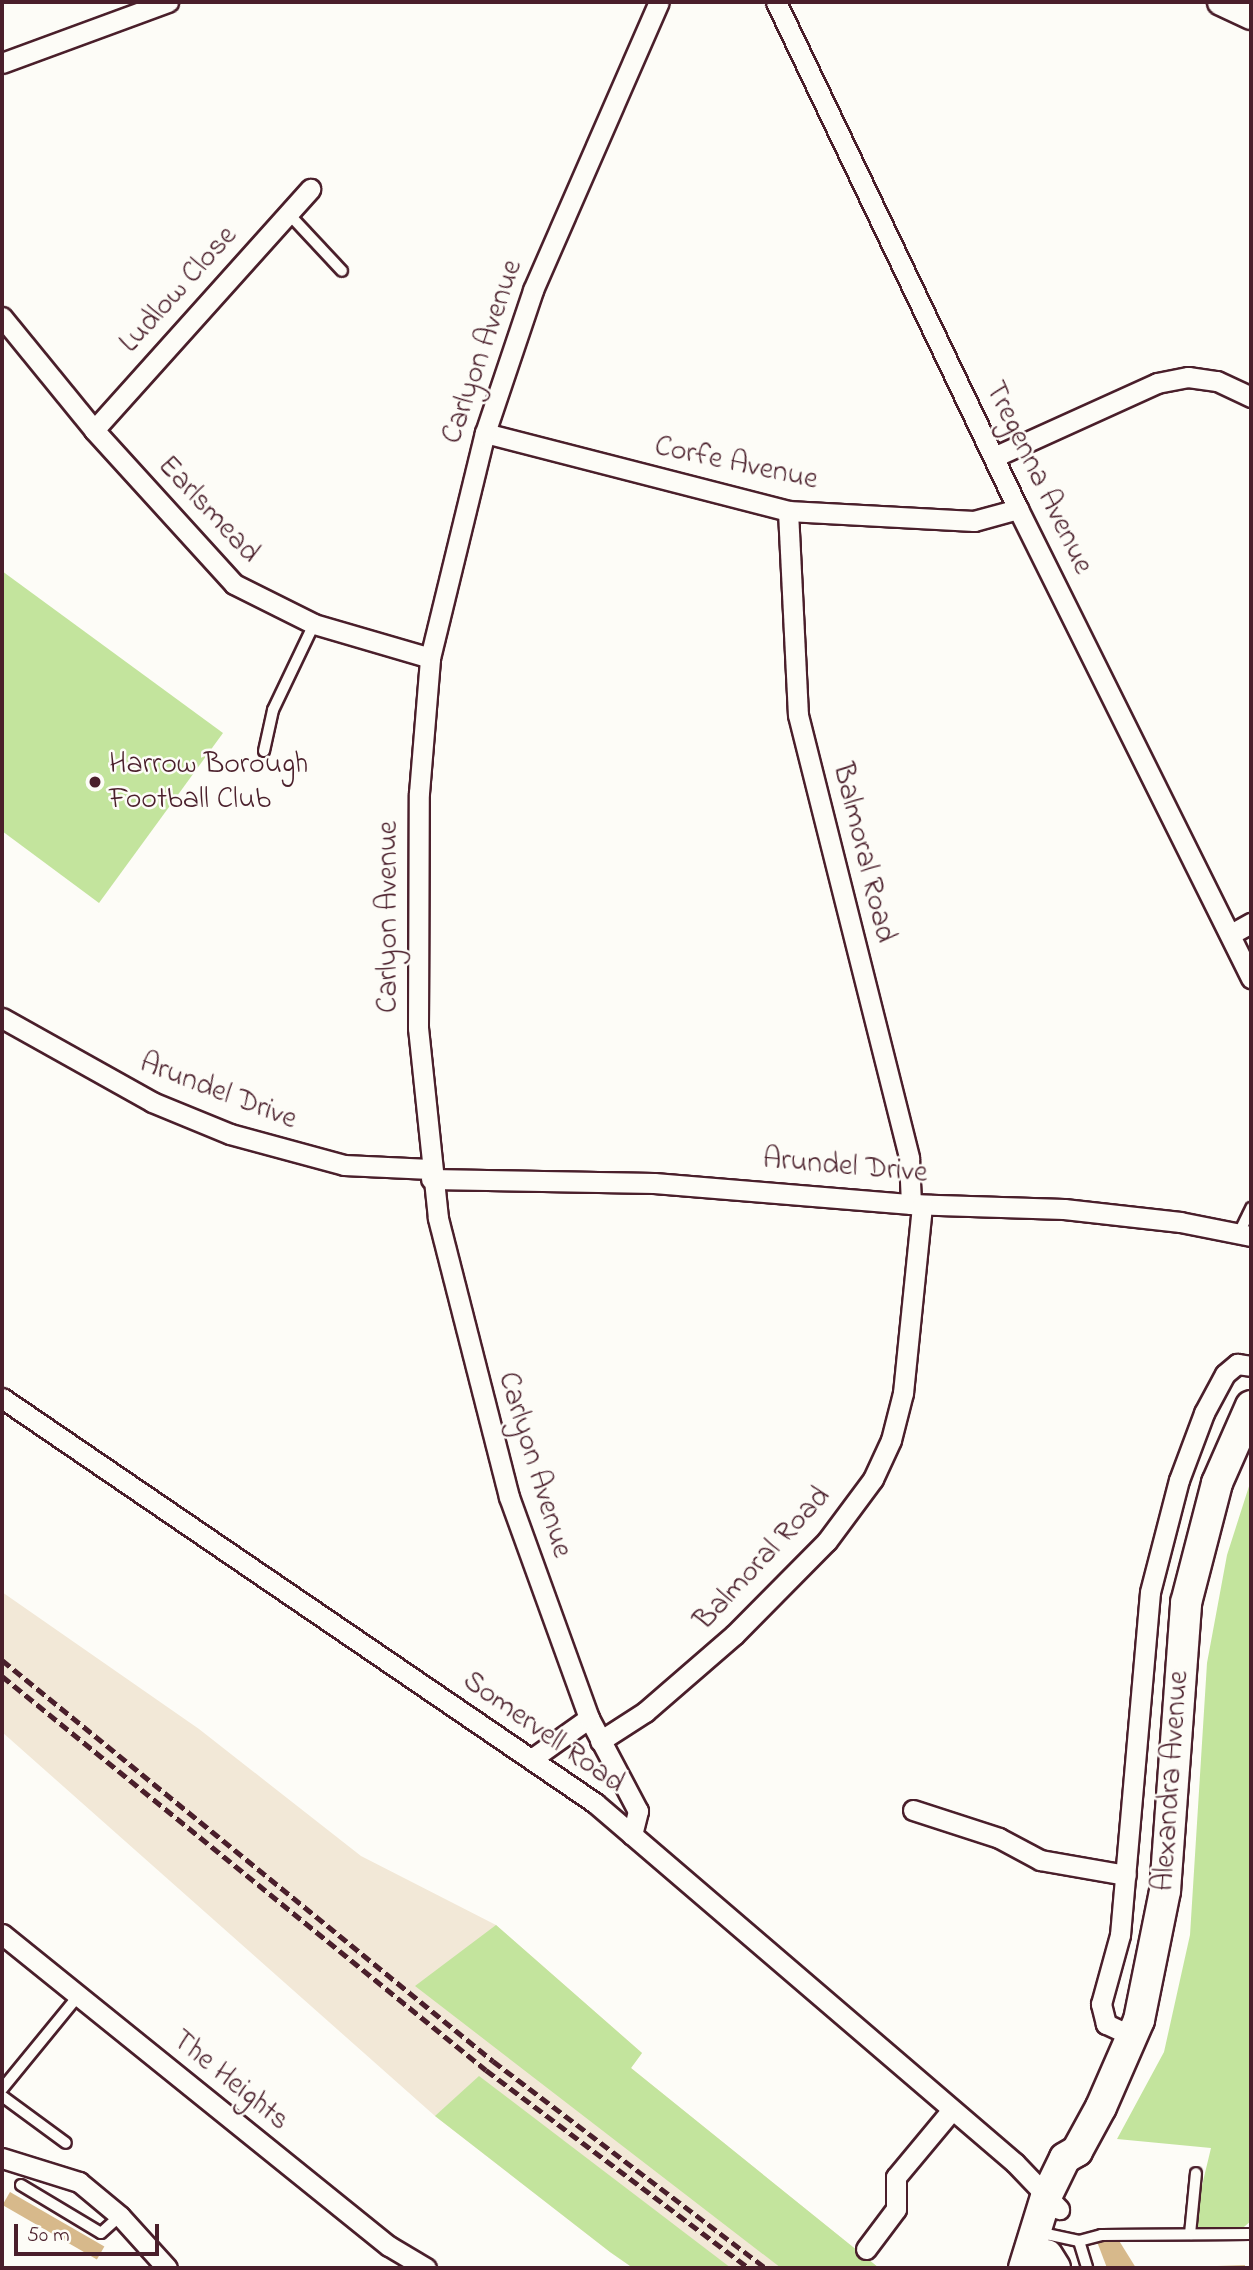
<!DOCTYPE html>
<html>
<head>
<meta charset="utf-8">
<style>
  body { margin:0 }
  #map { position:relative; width:1253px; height:2270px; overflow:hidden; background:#fdfcf7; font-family:"Indie Flower",sans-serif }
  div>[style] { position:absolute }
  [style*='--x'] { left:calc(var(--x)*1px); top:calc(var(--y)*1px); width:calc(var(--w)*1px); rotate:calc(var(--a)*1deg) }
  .built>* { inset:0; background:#f2e8d7 }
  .green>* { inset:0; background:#c3e49d }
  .building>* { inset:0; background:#d7b98b; transform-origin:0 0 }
  .roads { filter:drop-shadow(2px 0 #4a1f2b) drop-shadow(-2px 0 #4a1f2b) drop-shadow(0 2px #4a1f2b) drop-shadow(0 -2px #4a1f2b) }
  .lane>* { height:10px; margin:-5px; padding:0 5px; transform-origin:5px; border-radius:5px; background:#fdfcf7 }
  .street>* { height:19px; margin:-9.5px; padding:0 9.5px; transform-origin:9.5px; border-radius:9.5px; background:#fdfcf7 }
  .secondary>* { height:26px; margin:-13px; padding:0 13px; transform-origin:13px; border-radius:13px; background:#fdfcf7 }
  .primary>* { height:30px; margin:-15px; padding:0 15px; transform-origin:15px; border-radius:15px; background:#fdfcf7 }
  .rail>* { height:5px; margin-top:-2.5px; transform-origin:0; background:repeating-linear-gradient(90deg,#4a1f2b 0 10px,transparent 0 15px) }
  .dots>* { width:19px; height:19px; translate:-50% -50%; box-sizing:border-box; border:4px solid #fdfcf7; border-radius:50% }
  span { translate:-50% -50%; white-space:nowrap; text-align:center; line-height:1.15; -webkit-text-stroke:5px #fdfcf7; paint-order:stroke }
  .street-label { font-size:30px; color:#4a1f2b }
  .poi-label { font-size:30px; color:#4a1f2b }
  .left { translate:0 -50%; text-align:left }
  .frame { position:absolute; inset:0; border:4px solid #4a1f2b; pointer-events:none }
  .scale { position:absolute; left:14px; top:2224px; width:145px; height:32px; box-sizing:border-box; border:4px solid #4a1f2b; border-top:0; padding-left:9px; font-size:21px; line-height:24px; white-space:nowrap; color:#4a1f2b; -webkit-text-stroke:5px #fdfcf7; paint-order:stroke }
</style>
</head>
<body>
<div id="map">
  <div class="built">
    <div style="clip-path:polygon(2px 1592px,199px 1729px,361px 1856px,496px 1925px,642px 2053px,631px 2068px,879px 2268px,633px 2268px,610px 2252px,435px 2116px,2px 1732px)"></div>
  </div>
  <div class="green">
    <div style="clip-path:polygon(2px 571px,223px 733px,99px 903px,2px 831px)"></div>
    <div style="clip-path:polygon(1251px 1480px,1251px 2221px,1238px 2232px,1192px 2227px,1211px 2148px,1117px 2139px,1164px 2052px,1190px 1935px,1207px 1663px,1227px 1555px)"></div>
    <div style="clip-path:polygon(496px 1925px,642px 2053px,631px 2068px,879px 2268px,781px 2268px,415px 1986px)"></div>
    <div style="clip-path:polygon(479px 2076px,731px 2268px,633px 2268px,610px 2252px,435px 2116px)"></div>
  </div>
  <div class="building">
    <div style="left:10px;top:2192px;width:109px;height:15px;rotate:30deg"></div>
    <div style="clip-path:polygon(1096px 2239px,1118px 2239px,1136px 2268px,1107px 2268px)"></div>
    <div style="clip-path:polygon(1245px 2265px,1245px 2268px,1217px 2268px,1217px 2266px)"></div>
  </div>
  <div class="roads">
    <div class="lane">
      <div style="--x:288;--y:213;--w:79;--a:47"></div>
      <div style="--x:264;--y:751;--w:42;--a:-77.6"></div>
      <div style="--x:273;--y:710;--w:95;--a:-64.5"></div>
      <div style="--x:1239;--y:1233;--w:28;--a:-64"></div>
      <div style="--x:2;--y:2089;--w:120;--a:-50.7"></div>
      <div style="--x:2;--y:2096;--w:79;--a:36.3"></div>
      <div style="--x:21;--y:2185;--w:93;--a:31"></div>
      <div style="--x:101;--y:2233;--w:25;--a:-42"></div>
      <div style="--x:1037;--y:2232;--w:43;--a:12.1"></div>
      <div style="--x:1079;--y:2241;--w:23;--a:-15"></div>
      <div style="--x:1101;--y:2235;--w:150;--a:-0.4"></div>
      <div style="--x:1190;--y:2234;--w:61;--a:-84.4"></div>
      <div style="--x:1079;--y:2241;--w:28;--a:73"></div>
    </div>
    <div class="street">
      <div style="--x:776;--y:2;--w:562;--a:64.48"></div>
      <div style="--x:1018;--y:509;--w:524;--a:63.58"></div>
      <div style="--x:2;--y:63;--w:177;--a:-20.2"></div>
      <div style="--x:2;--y:317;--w:146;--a:50.8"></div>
      <div style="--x:94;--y:430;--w:208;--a:47.7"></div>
      <div style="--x:234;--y:584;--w:89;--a:26.6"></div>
      <div style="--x:314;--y:624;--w:121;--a:16.3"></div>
      <div style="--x:94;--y:430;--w:324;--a:-48.1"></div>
      <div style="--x:485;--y:433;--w:313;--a:14.4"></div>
      <div style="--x:788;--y:511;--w:186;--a:3.1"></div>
      <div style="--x:974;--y:521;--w:46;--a:-15.3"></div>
      <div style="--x:994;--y:457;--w:179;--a:-24.4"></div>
      <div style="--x:1157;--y:383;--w:32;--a:-11"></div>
      <div style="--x:1188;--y:377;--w:29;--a:8"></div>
      <div style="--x:1217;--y:381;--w:38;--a:25"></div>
      <div style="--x:788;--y:511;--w:204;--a:87.2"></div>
      <div style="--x:798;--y:715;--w:457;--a:75.9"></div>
      <div style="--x:909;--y:1158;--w:46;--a:87.5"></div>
      <div style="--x:1231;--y:934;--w:23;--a:-29"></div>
      <div style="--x:2;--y:1018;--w:172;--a:29.2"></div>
      <div style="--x:152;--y:1102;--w:84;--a:22.3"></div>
      <div style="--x:230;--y:1134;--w:118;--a:15.2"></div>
      <div style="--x:344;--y:1165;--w:86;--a:2.7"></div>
      <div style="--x:431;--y:1179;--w:223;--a:1"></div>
      <div style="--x:654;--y:1183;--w:258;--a:4.7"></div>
      <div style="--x:911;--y:1204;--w:153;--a:1.9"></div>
      <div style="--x:1064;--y:1209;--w:117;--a:6.4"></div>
      <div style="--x:1180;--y:1222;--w:72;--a:11.2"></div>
      <div style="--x:2;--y:1398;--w:718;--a:34.33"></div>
      <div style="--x:595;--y:1803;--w:553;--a:40.6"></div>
      <div style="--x:1015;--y:2163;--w:64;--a:46.3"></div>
      <div style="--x:600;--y:1741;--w:54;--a:-32.8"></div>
      <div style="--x:645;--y:1712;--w:118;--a:-40.9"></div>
      <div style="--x:734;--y:1635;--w:132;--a:-45.3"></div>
      <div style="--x:827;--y:1541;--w:77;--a:-53.4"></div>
      <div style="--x:873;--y:1479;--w:43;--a:-65.2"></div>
      <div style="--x:891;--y:1440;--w:49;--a:-75.7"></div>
      <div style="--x:903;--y:1393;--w:189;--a:-84.2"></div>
      <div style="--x:533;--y:1758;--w:69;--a:-35.5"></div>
      <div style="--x:913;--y:1810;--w:90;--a:18"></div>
      <div style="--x:999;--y:1838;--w:47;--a:28.2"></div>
      <div style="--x:1040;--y:1860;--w:87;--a:9.9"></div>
      <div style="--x:632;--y:1835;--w:25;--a:-76"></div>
      <div style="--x:638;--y:1811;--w:105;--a:-117.8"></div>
      <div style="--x:589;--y:1718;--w:235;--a:-109.9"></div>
      <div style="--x:509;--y:1497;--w:288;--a:-104.3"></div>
      <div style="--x:438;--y:1218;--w:191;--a:-96"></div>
      <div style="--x:418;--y:1028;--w:235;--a:-89.8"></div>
      <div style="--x:419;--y:793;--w:135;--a:-85.3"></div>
      <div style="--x:430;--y:658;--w:232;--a:-76.3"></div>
      <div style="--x:485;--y:433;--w:151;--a:-71.4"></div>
      <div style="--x:533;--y:290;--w:314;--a:-66.4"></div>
      <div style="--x:2;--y:1934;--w:497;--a:38.9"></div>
      <div style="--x:389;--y:2246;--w:43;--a:30.7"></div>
      <div style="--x:1132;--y:2036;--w:29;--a:-155"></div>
      <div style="--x:1106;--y:2024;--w:21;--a:-104"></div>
      <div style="--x:1101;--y:2004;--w:72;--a:-74.6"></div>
      <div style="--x:1120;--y:1935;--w:344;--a:-85"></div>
      <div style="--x:1150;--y:1592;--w:116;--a:-75.5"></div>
      <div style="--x:1179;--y:1480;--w:72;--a:-69.5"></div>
      <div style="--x:1204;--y:1413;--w:44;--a:-61.7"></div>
      <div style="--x:1225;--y:1374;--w:16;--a:-40"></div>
      <div style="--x:1237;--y:1364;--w:14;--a:8"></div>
      <div style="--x:2;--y:2158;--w:81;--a:17.3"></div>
      <div style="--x:79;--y:2182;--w:53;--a:39.7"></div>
      <div style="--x:120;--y:2216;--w:70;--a:47.9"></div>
      <div style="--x:866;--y:2249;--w:50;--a:-53.1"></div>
      <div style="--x:896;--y:2209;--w:32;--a:-90"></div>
      <div style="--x:896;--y:2177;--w:86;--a:-50.2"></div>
    </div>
    <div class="secondary">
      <div style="--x:1221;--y:2;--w:33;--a:25"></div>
    </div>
    <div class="primary">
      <div style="--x:1047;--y:2255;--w:15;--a:58"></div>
      <div style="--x:1024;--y:2268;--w:74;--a:-72.8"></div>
      <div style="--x:1046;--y:2197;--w:43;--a:-64"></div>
      <div style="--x:1065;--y:2158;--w:14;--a:-30"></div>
      <div style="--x:1077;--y:2151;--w:50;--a:-61.4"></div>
      <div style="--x:1101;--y:2107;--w:95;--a:-66.4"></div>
      <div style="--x:1139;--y:2020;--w:132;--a:-78.6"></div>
      <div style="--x:1165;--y:1891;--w:289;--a:-85.8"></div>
      <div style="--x:1186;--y:1603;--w:124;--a:-75.5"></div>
      <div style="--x:1217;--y:1483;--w:84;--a:-66.2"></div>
    </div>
  </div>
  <div class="rail">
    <div style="--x:2;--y:1660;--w:634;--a:39.24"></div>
    <div style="--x:493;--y:2061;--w:343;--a:37.2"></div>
    <div style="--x:2;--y:1676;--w:624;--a:39.15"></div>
    <div style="--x:486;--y:2070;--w:329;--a:37"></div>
  </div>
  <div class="dots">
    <div style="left:95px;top:782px;background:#4a1f2b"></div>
  </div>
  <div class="street-label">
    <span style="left:179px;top:290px;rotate:-48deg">Ludlow Close</span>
    <span style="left:483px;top:352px;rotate:-71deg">Carlyon Avenue</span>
    <span style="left:736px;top:464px;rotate:12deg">Corfe Avenue</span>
    <span style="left:1038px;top:478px;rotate:64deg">Tregenna Avenue</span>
    <span style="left:208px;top:510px;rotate:47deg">Earlsmead</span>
    <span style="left:863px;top:853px;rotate:76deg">Balmoral Road</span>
    <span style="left:389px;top:917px;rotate:-90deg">Carlyon Avenue</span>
    <span style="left:218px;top:1092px;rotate:21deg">Arundel Drive</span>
    <span style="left:845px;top:1167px;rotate:5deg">Arundel Drive</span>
    <span style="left:534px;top:1465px;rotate:73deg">Carlyon Avenue</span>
    <span style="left:763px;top:1559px;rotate:-47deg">Balmoral Road</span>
    <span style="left:543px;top:1733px;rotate:35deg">Somervell Road</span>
    <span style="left:1172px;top:1781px;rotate:-86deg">Alexandra Avenue</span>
    <span style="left:230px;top:2081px;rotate:39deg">The Heights</span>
  </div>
  <div class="poi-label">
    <span class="left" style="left:109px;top:782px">Harrow Borough<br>Football Club</span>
  </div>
  <div class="frame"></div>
  <div class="scale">50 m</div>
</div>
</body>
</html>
